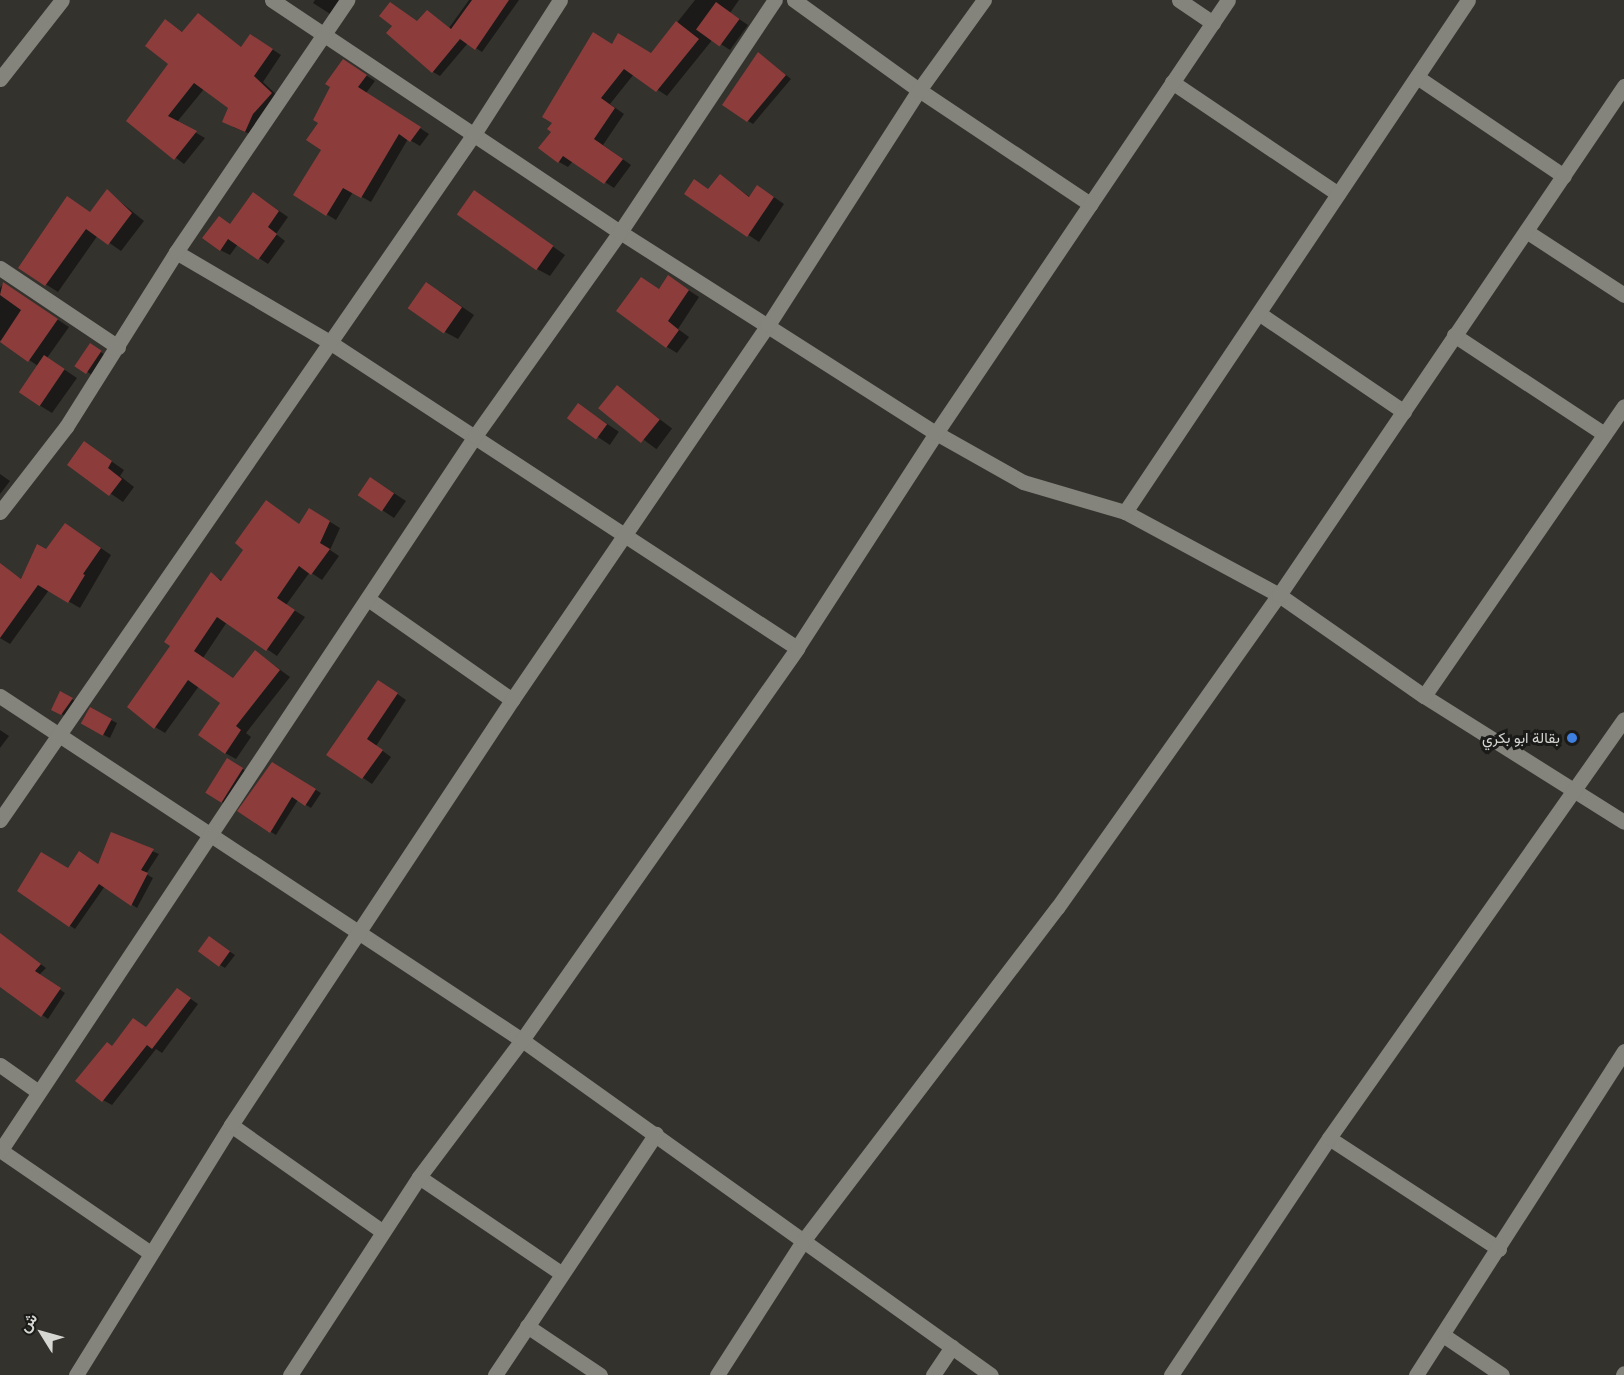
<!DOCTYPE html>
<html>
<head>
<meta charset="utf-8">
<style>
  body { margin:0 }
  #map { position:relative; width:1624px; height:1375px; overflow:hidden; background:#33322d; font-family:"IBM Plex Serif",Vazirmatn,serif }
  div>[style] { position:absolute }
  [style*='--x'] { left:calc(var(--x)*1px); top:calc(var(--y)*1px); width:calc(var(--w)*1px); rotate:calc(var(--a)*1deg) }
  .shadow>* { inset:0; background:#0007; transform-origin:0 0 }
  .building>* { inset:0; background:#8c3c3b; transform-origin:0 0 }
  .minor>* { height:15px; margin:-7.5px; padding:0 7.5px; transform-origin:7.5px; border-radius:7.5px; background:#84837c }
  .dots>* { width:16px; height:16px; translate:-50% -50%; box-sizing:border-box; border:3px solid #1a1a18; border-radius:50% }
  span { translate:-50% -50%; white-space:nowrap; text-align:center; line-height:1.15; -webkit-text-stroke:6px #1a1a18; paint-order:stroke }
  .poi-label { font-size:15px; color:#d6d6d2 }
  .right { translate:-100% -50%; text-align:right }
  .north { position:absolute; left:12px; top:1303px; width:60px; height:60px; -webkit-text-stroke:4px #1a1a18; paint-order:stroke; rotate:307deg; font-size:16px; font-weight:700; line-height:24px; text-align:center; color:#d6d6d2 }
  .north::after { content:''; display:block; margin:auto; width:21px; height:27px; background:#d6d6d2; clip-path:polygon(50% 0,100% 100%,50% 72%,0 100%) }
</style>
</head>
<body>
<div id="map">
  <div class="shadow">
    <div style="clip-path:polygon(315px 0,351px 0,338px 19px,313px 3px)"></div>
    <div style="clip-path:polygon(469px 0,519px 0,482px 52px,468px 43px,440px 76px,433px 72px,418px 22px,427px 11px,449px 28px)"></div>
    <div style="clip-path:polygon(695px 0,739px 0,730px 13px,748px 25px,730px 50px,713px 39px,667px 96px,634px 74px,610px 104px,624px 114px,603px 145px,631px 165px,614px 188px,573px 161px,568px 167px,559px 162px,612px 45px,652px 54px)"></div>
    <div style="clip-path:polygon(198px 15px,242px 48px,260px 41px,281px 55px,263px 82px,281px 99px,255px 136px,233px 127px,230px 107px,204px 89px,177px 122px,205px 138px,184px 164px,128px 121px,170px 64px,166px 21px,184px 33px)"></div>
    <div style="clip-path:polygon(764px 57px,791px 79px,753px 124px,748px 121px)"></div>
    <div style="clip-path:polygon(353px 67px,375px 81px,366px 93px,429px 134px,420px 146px,408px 139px,371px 202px,353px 192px,336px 220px,295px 195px,323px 149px)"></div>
    <div style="clip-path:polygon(721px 176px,750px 197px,768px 193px,784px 204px,759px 242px,686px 194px,695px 181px,709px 190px)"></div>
    <div style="clip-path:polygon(107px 191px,144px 221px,121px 251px,98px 235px,58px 292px,20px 268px,91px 213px)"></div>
    <div style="clip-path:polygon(262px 199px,288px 217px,276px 234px,285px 241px,268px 264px,238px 244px,230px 255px,220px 250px,231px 225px)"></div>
    <div style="clip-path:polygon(487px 200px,565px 255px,550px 276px,537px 269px)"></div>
    <div style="clip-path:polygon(3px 284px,69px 327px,47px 358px,77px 378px,52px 413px,39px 405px,38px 366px,0 340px,0 288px)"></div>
    <div style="clip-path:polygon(679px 284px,699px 297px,678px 329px,689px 337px,677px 353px,667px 347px,660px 290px)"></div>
    <div style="clip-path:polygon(439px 291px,474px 315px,458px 339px,445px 332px)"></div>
    <div style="left:90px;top:345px;width:20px;height:24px;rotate:33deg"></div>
    <div style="left:617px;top:387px;width:69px;height:26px;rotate:37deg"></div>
    <div style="left:579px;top:405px;width:48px;height:16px;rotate:34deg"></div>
    <div style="clip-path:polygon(85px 443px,124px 470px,120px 476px,134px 487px,123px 502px,69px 465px)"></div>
    <div style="clip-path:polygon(0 474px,10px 481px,0 494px)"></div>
    <div style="clip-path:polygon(383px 486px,406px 501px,394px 518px,382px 510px)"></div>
    <div style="clip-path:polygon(319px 515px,340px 528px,330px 550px,339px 556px,322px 580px,310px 572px,286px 605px,305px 617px,277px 656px,227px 622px,203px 658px,234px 679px,256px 652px,290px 677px,246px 733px,251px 737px,236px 759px,225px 753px,222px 703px,199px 686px,165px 733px,155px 727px,172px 646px,211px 574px,223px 581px,300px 525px)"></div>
    <div style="clip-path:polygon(76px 531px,111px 555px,80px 608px,49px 590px,10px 644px,0 638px,0 580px,7px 570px,23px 580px,47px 550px)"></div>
    <div style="clip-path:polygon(389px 688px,406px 700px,376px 746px,391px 757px,372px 784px,328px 754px)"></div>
    <div style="left:61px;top:693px;width:18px;height:18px;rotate:29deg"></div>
    <div style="clip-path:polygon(90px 709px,117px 723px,110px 738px,86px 726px)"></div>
    <div style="clip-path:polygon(0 730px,9px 736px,0 748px)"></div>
    <div style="clip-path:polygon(272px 764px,321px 793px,311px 808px,298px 800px,276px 835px,271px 832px)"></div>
    <div style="clip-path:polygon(240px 767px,254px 777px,232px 808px,220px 801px)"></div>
    <div style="clip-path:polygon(112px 834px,159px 854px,146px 874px,153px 878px,137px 908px,105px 886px,75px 929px,69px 925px)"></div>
    <div style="clip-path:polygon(215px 942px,235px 955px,225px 968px,220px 965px)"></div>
    <div style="clip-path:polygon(27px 954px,46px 968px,39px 975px,65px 993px,48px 1019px,0 985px,0 980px)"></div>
    <div style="clip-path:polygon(178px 990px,198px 1004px,162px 1053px,156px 1049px,112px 1105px,103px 1100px,113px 1047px,147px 1028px)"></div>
  </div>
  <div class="building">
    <div style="clip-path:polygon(472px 0,509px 0,475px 50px,460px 39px,432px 73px,386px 33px,392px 26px,379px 16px,390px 2px,417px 21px,427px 10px,451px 29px)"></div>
    <div style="left:716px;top:2px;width:29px;height:34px;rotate:36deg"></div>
    <div style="clip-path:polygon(198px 13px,241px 47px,250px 34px,273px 49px,254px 76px,272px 93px,253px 114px,245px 132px,222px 122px,228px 108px,194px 83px,168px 116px,197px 131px,174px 160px,126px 121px,168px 64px,145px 46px,165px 19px,182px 32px)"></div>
    <div style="clip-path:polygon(676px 21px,699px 39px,656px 92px,624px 69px,601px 98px,615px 108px,594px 139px,623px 159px,604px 184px,563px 156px,558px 163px,538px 148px,551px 132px,547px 129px,552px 123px,542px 117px,593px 32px,612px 44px,618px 33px,651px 53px)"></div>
    <div style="clip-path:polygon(758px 52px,786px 75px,747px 122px,722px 105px)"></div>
    <div style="clip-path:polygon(343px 59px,367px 75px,358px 87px,421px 127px,410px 142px,399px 134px,361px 198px,343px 188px,326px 216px,293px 195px,321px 150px,306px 140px,318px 123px,313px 120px,330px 87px,325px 84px)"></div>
    <div style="clip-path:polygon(720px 174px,749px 197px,757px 185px,774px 197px,747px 237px,684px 194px,694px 179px,708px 189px)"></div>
    <div style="clip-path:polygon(107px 189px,132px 213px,108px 245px,86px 229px,45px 286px,18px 268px,67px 196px,90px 212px)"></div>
    <div style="left:474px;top:190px;width:97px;height:30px;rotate:35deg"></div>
    <div style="clip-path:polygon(253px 192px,279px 211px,268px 227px,277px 234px,258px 260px,228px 239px,220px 251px,202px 238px,219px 216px,230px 224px)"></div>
    <div style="clip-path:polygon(668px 275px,689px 290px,668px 321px,679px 330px,666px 348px,616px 311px,641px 277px,659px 289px)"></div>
    <div style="clip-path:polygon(3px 282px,58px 319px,28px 362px,0 342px,21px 310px,0 295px)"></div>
    <div style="left:426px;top:282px;width:44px;height:32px;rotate:35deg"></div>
    <div style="left:90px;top:343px;width:14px;height:28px;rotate:34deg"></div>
    <div style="left:44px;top:355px;width:25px;height:45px;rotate:34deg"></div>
    <div style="left:617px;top:385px;width:55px;height:30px;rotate:39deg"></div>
    <div style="left:578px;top:403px;width:36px;height:19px;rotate:36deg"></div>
    <div style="clip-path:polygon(84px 441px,112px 461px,108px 468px,122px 479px,109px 496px,67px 465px)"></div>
    <div style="left:370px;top:477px;width:29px;height:22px;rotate:34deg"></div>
    <div style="clip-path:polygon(266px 500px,299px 524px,309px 508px,330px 521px,320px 543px,330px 549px,311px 575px,299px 566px,277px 598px,295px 610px,266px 651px,217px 617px,194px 651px,233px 678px,255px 650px,280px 670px,236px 726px,241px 730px,225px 754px,198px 735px,220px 703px,188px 680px,154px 729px,127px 707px,170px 646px,164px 642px,211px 572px,221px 581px,243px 550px,235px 543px)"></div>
    <div style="clip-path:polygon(65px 523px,101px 548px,83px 574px,85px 575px,68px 603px,38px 585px,0 638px,0 563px,21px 579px,37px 544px,46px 549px)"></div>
    <div style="clip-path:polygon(378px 680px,398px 693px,367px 739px,383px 750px,362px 779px,326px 755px)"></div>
    <div style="clip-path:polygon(60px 691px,73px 698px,61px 715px,51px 710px)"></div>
    <div style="left:90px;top:707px;width:25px;height:19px;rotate:29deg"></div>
    <div style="left:227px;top:758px;width:19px;height:41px;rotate:32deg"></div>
    <div style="clip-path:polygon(272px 762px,316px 789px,305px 806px,292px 797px,270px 833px,237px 811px)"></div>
    <div style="clip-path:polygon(111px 832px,154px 849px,141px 870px,148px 873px,131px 906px,99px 884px,69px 927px,17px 891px,41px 852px,68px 868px,79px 851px,98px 864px)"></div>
    <div style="clip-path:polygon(0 933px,41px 964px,35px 971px,61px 988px,41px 1017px,0 987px)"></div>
    <div style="left:209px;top:936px;width:26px;height:19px;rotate:36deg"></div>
    <div style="clip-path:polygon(177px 988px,191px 998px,152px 1049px,147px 1045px,102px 1102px,75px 1081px,107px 1042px,112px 1046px,133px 1018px,146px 1027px)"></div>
  </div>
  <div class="minor">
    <div style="--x:272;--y:0;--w:418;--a:33.7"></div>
    <div style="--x:620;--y:232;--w:375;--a:32.5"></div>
    <div style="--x:936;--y:433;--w:100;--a:29.4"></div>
    <div style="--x:1023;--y:482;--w:106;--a:16.4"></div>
    <div style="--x:1125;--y:512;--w:175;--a:28.3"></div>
    <div style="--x:1279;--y:595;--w:177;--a:34.9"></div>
    <div style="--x:1424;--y:696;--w:236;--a:32.2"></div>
    <div style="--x:794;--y:0;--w:154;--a:35.8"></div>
    <div style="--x:919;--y:90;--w:206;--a:33.7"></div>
    <div style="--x:1179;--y:0;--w:41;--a:34.1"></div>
    <div style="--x:1417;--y:77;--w:177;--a:34"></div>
    <div style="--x:0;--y:79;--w:100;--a:-51.9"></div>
    <div style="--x:1172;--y:82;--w:200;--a:34"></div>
    <div style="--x:1526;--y:231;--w:117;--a:33.1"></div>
    <div style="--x:176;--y:252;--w:180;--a:30.4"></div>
    <div style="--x:331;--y:343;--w:557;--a:33.21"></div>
    <div style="--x:0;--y:268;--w:142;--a:33.8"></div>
    <div style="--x:1260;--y:314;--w:174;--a:34.2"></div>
    <div style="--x:1454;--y:335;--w:180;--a:33.4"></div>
    <div style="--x:0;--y:512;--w:108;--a:-52.2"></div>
    <div style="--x:66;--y:427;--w:207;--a:-57.8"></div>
    <div style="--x:176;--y:252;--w:305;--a:-55.8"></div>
    <div style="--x:1125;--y:512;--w:616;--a:-56.18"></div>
    <div style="--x:368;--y:599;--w:176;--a:35"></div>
    <div style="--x:0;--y:696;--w:625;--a:33.39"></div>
    <div style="--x:522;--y:1040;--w:576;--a:35.54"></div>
    <div style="--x:1424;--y:696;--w:352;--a:-55.4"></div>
    <div style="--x:0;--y:820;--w:834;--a:-55.36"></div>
    <div style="--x:474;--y:134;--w:159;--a:-57.3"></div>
    <div style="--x:0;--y:1065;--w:45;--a:35.1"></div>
    <div style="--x:231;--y:1125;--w:184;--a:35.1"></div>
    <div style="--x:1329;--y:1138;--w:203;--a:33.1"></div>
    <div style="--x:0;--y:1150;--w:181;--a:34.4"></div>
    <div style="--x:0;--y:1151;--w:858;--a:-56.4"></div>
    <div style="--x:475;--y:436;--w:250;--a:-54.6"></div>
    <div style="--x:620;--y:232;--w:279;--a:-56.3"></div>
    <div style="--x:419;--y:1177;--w:171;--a:34.1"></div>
    <div style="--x:527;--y:1326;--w:88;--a:33.9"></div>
    <div style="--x:1443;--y:1335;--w:71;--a:34.1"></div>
    <div style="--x:76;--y:1375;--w:294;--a:-58.2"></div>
    <div style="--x:231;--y:1125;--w:509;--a:-56.53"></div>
    <div style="--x:512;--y:700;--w:454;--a:-55.7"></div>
    <div style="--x:768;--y:325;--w:279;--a:-57.3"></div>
    <div style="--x:919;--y:90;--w:111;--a:-54.2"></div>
    <div style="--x:290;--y:1375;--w:236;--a:-56.9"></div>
    <div style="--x:419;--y:1177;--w:171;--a:-53.1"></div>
    <div style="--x:522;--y:1040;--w:479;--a:-54.9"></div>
    <div style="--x:797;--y:648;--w:256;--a:-57.1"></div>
    <div style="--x:936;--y:433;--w:522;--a:-56.01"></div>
    <div style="--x:495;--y:1375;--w:290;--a:-56.3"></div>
    <div style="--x:717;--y:1375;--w:159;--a:-57.3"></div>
    <div style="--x:803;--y:1241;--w:419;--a:-52.7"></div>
    <div style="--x:1057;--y:908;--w:384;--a:-54.7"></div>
    <div style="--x:1279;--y:595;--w:615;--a:-55.87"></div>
    <div style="--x:933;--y:1375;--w:34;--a:-56"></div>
    <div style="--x:1171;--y:1375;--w:285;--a:-56.3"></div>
    <div style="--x:1329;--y:1138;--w:512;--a:-54.85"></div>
    <div style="--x:1416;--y:1375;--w:385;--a:-57.3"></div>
    <div style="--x:1623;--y:1375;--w:2;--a:-63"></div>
  </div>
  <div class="dots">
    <div style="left:1572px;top:738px;background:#3f7fe0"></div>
  </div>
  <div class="poi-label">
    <span class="right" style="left:1560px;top:738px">بقالة ابو بكري</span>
  </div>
  <div class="north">ش</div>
</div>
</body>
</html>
